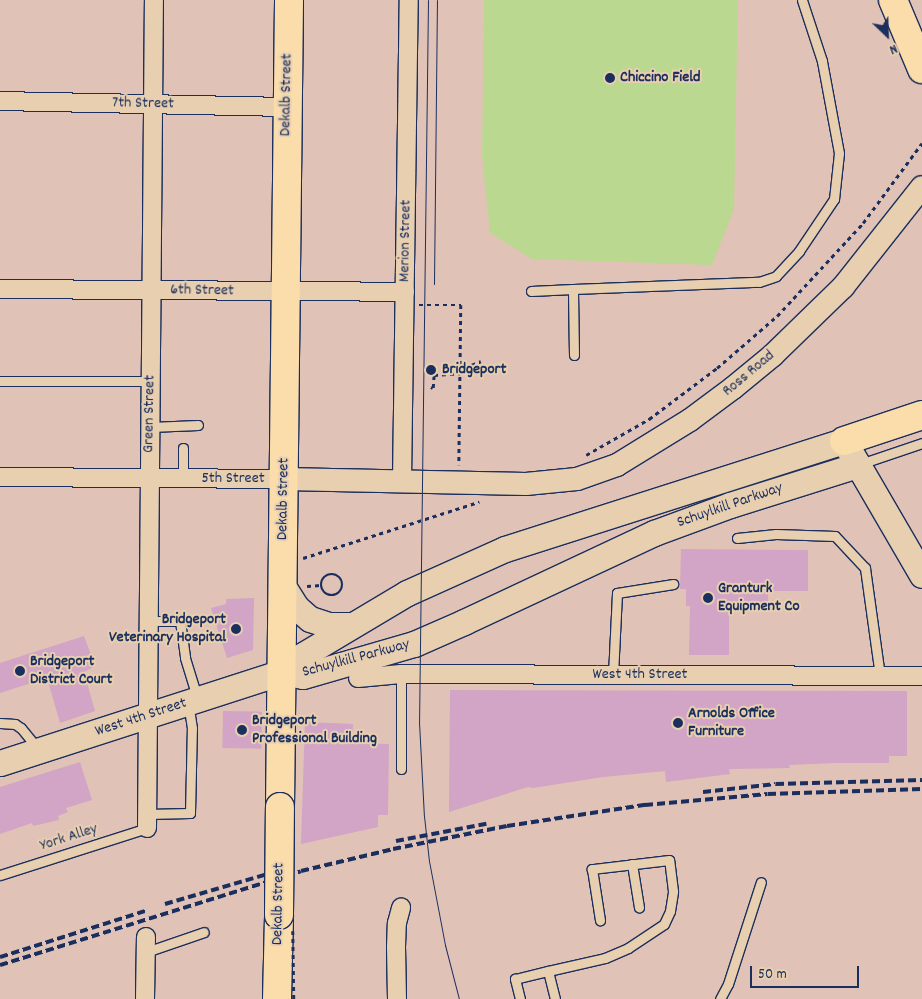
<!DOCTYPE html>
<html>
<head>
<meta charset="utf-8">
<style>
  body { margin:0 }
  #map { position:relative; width:922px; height:999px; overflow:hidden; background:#e1c2b6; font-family:Dekko,sans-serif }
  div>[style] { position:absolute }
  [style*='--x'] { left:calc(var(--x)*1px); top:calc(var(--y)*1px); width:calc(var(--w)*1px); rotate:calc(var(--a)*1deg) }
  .green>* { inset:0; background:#bbd890 }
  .building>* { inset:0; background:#d2a4c5; transform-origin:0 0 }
  .path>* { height:2.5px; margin-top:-1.25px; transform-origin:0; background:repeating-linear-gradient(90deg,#1b2f5e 0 4px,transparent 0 8px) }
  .path>.ring { margin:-1.25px; padding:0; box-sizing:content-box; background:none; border:2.5px solid #1b2f5e; border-radius:50% }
  .roads { filter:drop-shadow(1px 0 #1b2f5e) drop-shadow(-1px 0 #1b2f5e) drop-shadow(0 1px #1b2f5e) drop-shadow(0 -1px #1b2f5e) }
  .service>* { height:9px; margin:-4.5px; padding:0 4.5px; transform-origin:4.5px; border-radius:4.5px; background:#e8cfb0 }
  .minor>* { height:18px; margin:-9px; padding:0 9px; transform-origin:9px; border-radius:9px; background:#e8cfb0 }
  .tertiary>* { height:22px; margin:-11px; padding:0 11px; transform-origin:11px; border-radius:11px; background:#e8cfb0 }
  .secondary>* { height:25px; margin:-12.5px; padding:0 12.5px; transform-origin:12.5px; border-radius:12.5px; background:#e8cfb0 }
  .trunk>* { height:28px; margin:-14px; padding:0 14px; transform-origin:14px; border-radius:14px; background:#faddab }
  .tram>* { height:1px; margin:-0.5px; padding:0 0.5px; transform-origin:0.5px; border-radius:0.5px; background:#1b2f5e }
  .rail>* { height:4px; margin-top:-2px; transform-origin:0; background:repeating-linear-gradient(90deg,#1b2f5e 0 8px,transparent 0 12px) }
  .path-bridge>* { height:2.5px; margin-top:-1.25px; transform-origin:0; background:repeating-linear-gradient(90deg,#1b2f5e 0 4px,transparent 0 8px) }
  .bridges { filter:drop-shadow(1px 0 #1b2f5e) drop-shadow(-1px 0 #1b2f5e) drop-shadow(0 1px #1b2f5e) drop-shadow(0 -1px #1b2f5e) }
  .trunk-bridge>* { height:28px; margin:-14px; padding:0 14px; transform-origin:14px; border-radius:14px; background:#faddab }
  .dots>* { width:14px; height:14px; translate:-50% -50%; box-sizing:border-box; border:2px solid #e8cfb0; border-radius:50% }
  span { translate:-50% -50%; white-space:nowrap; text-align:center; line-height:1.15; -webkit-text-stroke:4px #e8cfb0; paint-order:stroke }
  .poi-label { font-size:16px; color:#1b2f5e; font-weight:700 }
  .left { translate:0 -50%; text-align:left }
  .right { translate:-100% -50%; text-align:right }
  .street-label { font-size:16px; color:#1b2f5e }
  .north { position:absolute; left:862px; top:10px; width:50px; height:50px; -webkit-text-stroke:4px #e8cfb0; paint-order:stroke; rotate:156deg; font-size:14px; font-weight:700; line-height:20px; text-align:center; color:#1b2f5e }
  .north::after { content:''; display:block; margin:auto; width:18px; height:22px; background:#1b2f5e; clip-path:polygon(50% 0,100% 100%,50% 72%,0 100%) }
  .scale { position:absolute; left:750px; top:966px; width:109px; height:22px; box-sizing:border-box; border:2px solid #1b2f5e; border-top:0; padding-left:6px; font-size:15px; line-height:18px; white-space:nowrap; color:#1b2f5e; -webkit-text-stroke:4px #e8cfb0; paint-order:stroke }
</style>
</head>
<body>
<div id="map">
  <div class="green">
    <div style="clip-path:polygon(484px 0,738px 0,734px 209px,712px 265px,532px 259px,490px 233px,482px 155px)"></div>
  </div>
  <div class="building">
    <div style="clip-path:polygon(681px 549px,808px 550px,808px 591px,768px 591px,768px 604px,729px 604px,729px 655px,689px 655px,690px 606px,686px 606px,686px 589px,680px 589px)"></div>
    <div style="clip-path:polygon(254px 598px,253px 650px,227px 658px,211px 608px,226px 604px,226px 599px)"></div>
    <div style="clip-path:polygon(84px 636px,95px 666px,84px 672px,95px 711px,60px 723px,47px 678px,0 693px,0 663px)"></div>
    <div style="clip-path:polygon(450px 690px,907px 691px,907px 756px,889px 756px,889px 763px,835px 763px,789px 765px,790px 768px,729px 769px,730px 774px,666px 782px,665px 771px,603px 777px,533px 788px,528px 787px,449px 812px)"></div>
    <div style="left:223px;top:711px;width:39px;height:37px;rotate:1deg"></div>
    <div style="clip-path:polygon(305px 722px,353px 724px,352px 743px,389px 744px,388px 815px,378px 815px,378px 827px,301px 844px)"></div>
    <div style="clip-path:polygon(80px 762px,92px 800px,66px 808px,68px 812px,58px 816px,59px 820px,33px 826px,32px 823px,0 834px,0 787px)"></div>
  </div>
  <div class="path">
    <div style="--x:419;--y:305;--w:42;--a:0"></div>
    <div style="--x:461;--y:305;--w:160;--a:90.7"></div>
    <div style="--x:461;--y:372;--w:5;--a:-53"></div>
    <div style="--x:464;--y:368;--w:18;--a:-22"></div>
    <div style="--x:431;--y:387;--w:2;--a:27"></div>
    <div style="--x:433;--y:388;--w:13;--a:-86"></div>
    <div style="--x:434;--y:375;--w:26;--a:-4"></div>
    <div style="--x:586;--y:455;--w:73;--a:-29.7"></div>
    <div style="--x:649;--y:419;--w:85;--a:-36.9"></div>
    <div style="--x:717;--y:368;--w:79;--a:-40.9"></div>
    <div style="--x:777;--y:316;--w:127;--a:-47.2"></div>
    <div style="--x:863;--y:223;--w:99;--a:-53.6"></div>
    <div style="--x:303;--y:558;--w:185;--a:-17.7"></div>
    <div class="ring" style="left:321px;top:574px;width:19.5px;height:19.5px"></div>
    <div style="--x:307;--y:586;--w:14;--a:-4"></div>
  </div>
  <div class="roads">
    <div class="service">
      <div style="--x:531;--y:291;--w:42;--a:-2.7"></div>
      <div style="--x:574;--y:355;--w:66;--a:-90.9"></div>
      <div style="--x:573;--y:289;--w:186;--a:-2.2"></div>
      <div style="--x:759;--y:282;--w:18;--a:-19"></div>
      <div style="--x:776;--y:276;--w:34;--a:-47"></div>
      <div style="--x:799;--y:251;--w:63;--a:-56.1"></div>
      <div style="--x:834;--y:199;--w:46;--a:-83.8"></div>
      <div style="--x:839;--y:153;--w:94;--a:-100.5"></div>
      <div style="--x:822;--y:61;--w:64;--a:-108.2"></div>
      <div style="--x:0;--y:381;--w:151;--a:0"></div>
      <div style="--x:150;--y:427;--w:48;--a:-2.4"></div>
      <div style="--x:183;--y:448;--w:30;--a:90"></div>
      <div style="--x:860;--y:464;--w:65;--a:-18.7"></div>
      <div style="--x:737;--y:538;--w:39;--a:-6"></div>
      <div style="--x:776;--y:534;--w:59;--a:1.9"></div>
      <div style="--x:835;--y:536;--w:44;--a:46.8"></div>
      <div style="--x:865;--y:568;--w:109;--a:82.1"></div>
      <div style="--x:148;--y:621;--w:32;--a:0"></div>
      <div style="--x:180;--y:621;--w:37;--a:82"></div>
      <div style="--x:185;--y:658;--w:41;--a:72.9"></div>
      <div style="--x:613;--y:675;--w:82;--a:-87.2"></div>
      <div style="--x:617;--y:593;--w:57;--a:-9.1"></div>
      <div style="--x:0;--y:723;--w:15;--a:4"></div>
      <div style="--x:15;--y:724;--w:7;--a:34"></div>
      <div style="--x:21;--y:728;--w:26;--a:51"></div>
      <div style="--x:401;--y:769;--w:95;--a:-90"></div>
      <div style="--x:147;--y:814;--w:43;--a:-1.3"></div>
      <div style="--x:190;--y:813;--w:85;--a:-88.7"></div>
      <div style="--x:192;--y:728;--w:25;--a:-99"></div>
      <div style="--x:632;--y:864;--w:44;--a:80.8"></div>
      <div style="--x:0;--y:875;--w:154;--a:-17.7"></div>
      <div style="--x:146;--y:952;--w:61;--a:-19"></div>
      <div style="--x:548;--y:971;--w:58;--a:-12.8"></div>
      <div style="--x:605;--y:958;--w:25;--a:-23"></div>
      <div style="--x:628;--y:948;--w:43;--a:-33.7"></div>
      <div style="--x:664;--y:924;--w:14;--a:-65"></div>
      <div style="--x:670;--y:911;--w:20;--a:-81"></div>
      <div style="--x:673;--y:891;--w:31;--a:-97"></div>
      <div style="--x:669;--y:860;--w:78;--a:173.3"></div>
      <div style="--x:592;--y:869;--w:52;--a:81.1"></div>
      <div style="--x:520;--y:999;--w:21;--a:-104"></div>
      <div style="--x:515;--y:979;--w:34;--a:-14"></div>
      <div style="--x:548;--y:971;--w:29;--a:76"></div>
      <div style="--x:720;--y:999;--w:17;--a:-62"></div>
      <div style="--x:728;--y:984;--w:107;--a:-72.1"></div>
    </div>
    <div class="minor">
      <div style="--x:0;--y:101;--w:286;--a:1.2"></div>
      <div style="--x:0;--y:289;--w:405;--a:0.4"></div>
      <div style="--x:0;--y:477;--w:284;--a:0.4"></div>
      <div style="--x:402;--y:481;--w:481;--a:-89.2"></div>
      <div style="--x:358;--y:678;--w:43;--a:-5.3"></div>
      <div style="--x:401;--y:674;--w:521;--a:0.22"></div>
      <div style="--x:147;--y:828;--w:828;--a:-89.52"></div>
      <div style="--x:145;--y:999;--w:62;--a:-89.1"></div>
      <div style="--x:397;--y:999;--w:52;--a:-91.1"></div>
      <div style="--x:396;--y:947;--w:24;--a:-88"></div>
      <div style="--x:397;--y:923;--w:16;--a:-75"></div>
    </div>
    <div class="tertiary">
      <div style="--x:284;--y:479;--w:242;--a:1.2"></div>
      <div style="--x:526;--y:484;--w:51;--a:-5.6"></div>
      <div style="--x:577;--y:479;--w:42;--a:-19.3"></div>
      <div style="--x:617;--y:465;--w:86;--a:-31.7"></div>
      <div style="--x:690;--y:420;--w:54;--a:-36.7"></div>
      <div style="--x:733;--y:388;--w:52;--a:-39.5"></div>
      <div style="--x:773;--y:355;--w:98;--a:-44.2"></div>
      <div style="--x:843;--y:287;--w:127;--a:-51.7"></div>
    </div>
    <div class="secondary">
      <div style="--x:283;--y:586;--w:25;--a:58"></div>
      <div style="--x:296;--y:607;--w:18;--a:41"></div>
      <div style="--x:310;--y:619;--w:20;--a:18"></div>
      <div style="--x:329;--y:625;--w:23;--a:0"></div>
      <div style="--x:282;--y:672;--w:21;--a:11"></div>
      <div style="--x:303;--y:676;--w:116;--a:-16.1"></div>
      <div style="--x:414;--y:644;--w:55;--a:-23.7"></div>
      <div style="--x:464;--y:622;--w:210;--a:-25.1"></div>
      <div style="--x:654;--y:533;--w:81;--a:-20.2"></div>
      <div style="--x:730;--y:505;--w:134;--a:-17.4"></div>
      <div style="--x:0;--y:763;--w:296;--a:-17.9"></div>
      <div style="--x:282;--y:672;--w:27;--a:-39"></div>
      <div style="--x:303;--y:655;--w:121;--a:-30.8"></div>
      <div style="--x:407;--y:593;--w:107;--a:-24.2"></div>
      <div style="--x:505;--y:549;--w:356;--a:-17.7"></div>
      <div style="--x:844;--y:441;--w:155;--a:59.8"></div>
    </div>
    <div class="trunk">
      <div style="--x:893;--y:0;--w:75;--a:67.2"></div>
      <div style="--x:844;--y:441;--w:82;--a:-18.4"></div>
      <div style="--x:280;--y:807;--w:807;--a:-89.36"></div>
      <div style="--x:277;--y:999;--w:84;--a:-88.6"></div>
    </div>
  </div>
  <div class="tram">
    <div style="--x:428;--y:0;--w:722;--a:90.71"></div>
    <div style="--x:419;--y:722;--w:94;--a:87"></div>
    <div style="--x:424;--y:816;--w:45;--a:83.7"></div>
    <div style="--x:429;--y:861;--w:86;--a:79.2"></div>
    <div style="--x:445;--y:945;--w:56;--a:75.5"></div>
    <div style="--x:434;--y:284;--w:284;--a:-89.4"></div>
  </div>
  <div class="rail">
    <div style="--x:703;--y:792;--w:73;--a:-6.3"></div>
    <div style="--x:776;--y:784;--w:146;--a:-1.6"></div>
    <div style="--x:396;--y:841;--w:96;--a:-10.8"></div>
    <div style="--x:165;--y:904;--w:118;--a:-16.3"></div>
    <div style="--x:0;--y:957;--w:155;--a:-17.6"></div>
    <div style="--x:0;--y:965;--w:315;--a:-17.3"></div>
    <div style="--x:301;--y:871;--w:95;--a:-13.4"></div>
    <div style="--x:393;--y:849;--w:116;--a:-11.4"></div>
    <div style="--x:507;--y:826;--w:140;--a:-8.7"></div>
    <div style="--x:645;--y:805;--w:123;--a:-5.1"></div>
    <div style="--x:768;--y:794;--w:154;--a:-1.9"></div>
  </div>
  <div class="path-bridge">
    <div style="--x:293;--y:931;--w:68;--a:89.2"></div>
  </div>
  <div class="bridges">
    <div class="trunk-bridge">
      <div style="--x:279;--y:915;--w:108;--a:-89.5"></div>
    </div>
  </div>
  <div class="dots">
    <div style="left:610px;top:78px;background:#1b2f5e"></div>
    <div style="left:431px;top:370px;background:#1b2f5e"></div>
    <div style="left:708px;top:598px;background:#1b2f5e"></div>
    <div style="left:236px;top:629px;background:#1b2f5e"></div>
    <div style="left:20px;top:671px;background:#1b2f5e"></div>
    <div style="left:678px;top:723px;background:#1b2f5e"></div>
    <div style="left:242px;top:730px;background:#1b2f5e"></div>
  </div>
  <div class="poi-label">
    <span class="left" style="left:620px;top:78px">Chiccino Field</span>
    <span class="left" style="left:442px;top:370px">Bridgeport</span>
    <span class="left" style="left:718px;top:598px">Granturk<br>Equipment Co</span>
    <span class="right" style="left:226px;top:629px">Bridgeport<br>Veterinary Hospital</span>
    <span class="left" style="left:30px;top:671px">Bridgeport<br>District Court</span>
    <span class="left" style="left:688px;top:723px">Arnolds Office<br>Furniture</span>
    <span class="left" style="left:252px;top:730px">Bridgeport<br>Professional Building</span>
  </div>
  <div class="street-label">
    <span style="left:287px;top:95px;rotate:-89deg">Dekalb Street</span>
    <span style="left:143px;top:104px;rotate:1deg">7th Street</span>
    <span style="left:406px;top:241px;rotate:-89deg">Merion Street</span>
    <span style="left:202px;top:291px;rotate:1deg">6th Street</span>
    <span style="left:749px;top:374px;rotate:-40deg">Ross Road</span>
    <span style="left:150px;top:414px;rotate:-89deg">Green Street</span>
    <span style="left:233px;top:479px">5th Street</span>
    <span style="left:284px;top:499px;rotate:-89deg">Dekalb Street</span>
    <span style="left:730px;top:506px;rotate:-19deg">Schuylkill Parkway</span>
    <span style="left:356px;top:659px;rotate:-15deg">Schuylkill Parkway</span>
    <span style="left:640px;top:675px">West 4th Street</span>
    <span style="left:141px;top:718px;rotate:-18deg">West 4th Street</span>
    <span style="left:69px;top:838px;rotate:-18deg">York Alley</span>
    <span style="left:279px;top:904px;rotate:-89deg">Dekalb Street</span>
  </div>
  <div class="north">N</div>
  <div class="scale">50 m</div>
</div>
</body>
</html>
